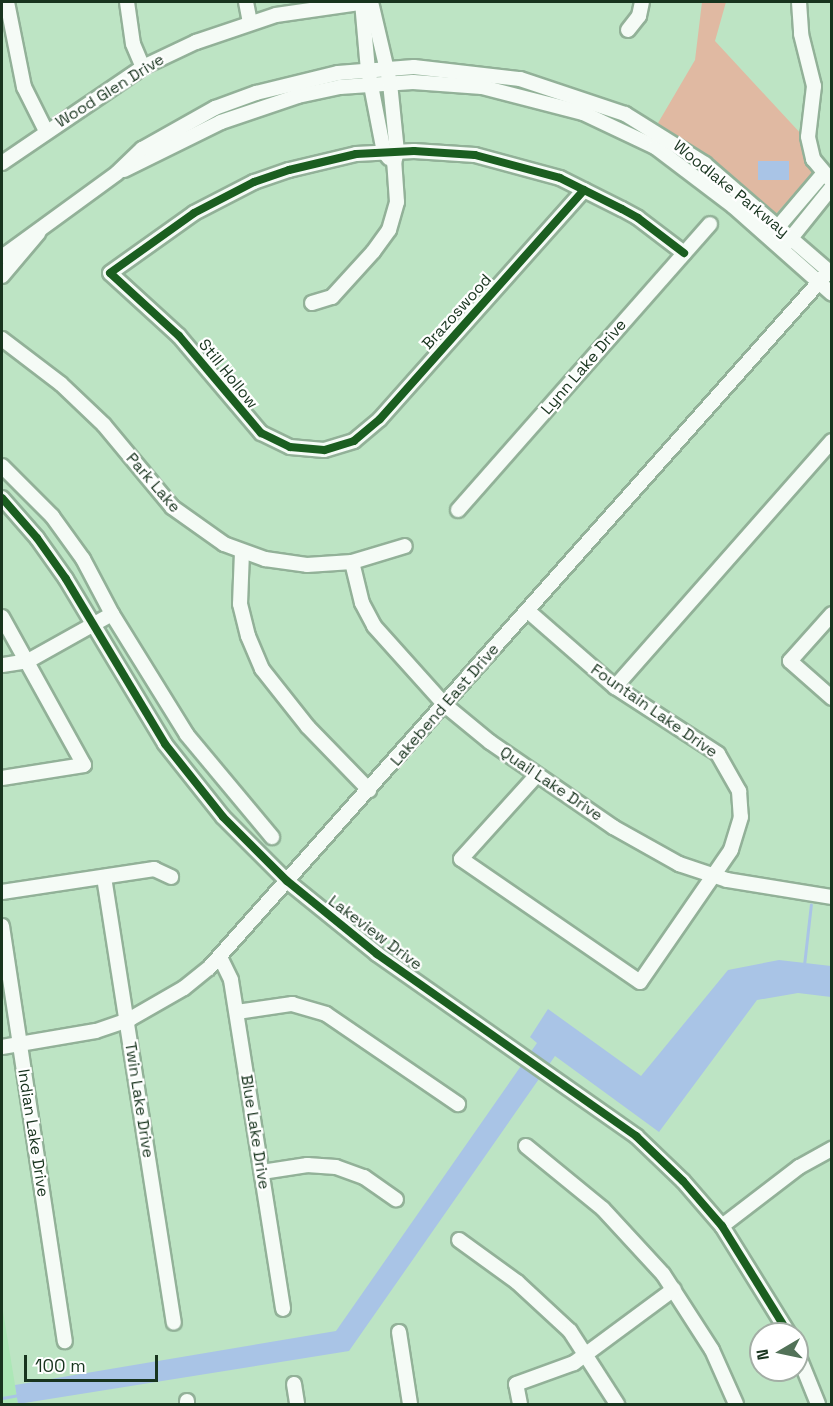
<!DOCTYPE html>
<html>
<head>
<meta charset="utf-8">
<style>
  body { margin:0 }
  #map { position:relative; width:833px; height:1406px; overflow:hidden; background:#bde4c4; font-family:"Space Grotesk",sans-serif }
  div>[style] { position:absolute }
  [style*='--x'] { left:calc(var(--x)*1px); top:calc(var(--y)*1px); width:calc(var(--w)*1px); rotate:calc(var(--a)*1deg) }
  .built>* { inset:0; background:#ace7b6 }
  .green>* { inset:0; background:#e0b9a2 }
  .water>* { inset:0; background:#a9c4e6; transform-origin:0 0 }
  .stream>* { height:3px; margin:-1.5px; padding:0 1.5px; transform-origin:1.5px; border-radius:1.5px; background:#a9c4e6 }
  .roads { filter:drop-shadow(2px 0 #92b198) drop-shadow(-2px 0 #92b198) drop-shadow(0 2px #92b198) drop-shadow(0 -2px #92b198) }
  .minor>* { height:14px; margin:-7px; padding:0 7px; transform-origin:7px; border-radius:7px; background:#f5fbf6 }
  .cycleway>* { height:8px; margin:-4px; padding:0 4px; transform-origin:4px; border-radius:4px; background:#1b5e20 }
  span { translate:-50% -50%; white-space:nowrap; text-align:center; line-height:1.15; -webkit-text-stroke:4.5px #fff; paint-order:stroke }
  .street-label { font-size:16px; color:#18341e }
  .frame { position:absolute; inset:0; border:3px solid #18341e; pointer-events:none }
  .north { position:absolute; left:749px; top:1322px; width:60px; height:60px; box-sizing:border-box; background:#fff; border:2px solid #a3aea5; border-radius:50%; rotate:261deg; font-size:16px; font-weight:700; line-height:24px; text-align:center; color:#18341e }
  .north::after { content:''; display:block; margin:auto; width:21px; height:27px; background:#527258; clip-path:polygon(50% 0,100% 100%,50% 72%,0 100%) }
  .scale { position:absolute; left:24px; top:1355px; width:134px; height:27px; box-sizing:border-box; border:3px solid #18341e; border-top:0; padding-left:8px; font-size:18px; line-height:21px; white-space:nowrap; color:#18341e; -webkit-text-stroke:4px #fff; paint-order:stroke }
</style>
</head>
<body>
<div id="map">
  <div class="built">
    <div style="clip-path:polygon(2px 1305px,15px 1385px,18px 1404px,2px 1404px)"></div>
  </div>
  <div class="green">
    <div style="clip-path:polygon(702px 2px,726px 2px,715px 41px,803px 136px,815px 171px,774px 216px,658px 123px,695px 60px)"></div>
  </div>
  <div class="water">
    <div style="left:758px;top:161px;width:31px;height:19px"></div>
    <div style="clip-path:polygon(779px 960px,831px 966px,831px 997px,798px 993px,757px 1000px,659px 1132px,555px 1056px,349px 1351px,18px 1404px,15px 1385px,336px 1331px,537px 1043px,530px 1037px,548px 1009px,641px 1076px,728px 970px)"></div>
  </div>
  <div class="stream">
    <div style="--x:804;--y:965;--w:61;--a:-83.5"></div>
    <div style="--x:2;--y:1398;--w:17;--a:-10"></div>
  </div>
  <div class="roads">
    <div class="minor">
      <div style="--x:7;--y:2;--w:87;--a:78.7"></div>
      <div style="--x:24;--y:87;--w:49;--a:63.4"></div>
      <div style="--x:127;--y:2;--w:42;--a:81.9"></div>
      <div style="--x:133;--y:44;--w:25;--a:67"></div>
      <div style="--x:246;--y:2;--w:20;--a:79"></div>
      <div style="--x:362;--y:2;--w:68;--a:85"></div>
      <div style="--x:368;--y:70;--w:84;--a:79"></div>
      <div style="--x:384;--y:152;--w:8;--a:50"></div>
      <div style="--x:799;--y:2;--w:32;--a:86"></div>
      <div style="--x:801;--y:34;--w:54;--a:76"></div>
      <div style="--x:814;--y:86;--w:51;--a:96.7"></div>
      <div style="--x:808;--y:137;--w:23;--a:77"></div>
      <div style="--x:813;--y:159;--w:30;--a:50"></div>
      <div style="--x:628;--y:30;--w:18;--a:-52"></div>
      <div style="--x:639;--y:16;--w:14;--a:-78"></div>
      <div style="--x:2;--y:163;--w:171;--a:-34.2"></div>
      <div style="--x:143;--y:67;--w:59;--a:-25.3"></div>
      <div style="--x:196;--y:42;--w:84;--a:-18.6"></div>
      <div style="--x:276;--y:15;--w:91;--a:-8.2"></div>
      <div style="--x:124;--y:170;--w:108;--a:-26.3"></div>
      <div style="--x:221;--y:122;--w:81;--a:-18.7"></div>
      <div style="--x:298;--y:96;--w:43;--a:-12.1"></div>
      <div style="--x:340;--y:87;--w:73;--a:-3.9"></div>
      <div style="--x:413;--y:82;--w:69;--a:4.1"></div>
      <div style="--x:482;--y:87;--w:104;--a:14.4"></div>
      <div style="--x:583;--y:113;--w:80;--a:25.3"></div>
      <div style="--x:655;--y:147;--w:98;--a:37.1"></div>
      <div style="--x:733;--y:206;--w:132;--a:41.6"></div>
      <div style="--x:584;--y:190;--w:307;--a:131.7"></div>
      <div style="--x:380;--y:419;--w:34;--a:140"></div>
      <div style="--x:354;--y:441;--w:31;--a:163"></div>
      <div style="--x:324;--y:450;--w:34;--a:-175"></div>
      <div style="--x:290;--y:447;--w:32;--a:-154"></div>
      <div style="--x:261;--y:433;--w:127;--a:-130.2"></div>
      <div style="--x:179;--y:336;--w:93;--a:-137.6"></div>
      <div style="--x:110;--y:273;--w:103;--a:-35.5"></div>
      <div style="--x:194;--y:213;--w:68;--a:-27.3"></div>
      <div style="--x:254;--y:182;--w:37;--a:-19"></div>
      <div style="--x:289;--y:170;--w:69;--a:-13.4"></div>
      <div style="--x:356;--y:154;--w:58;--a:-3"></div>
      <div style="--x:414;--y:151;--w:61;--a:3.8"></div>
      <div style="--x:475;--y:155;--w:88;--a:15.1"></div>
      <div style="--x:560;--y:178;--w:69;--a:26.6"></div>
      <div style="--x:622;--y:209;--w:18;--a:29"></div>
      <div style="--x:638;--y:218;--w:58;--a:37.3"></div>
      <div style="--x:772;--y:234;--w:79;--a:-49.6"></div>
      <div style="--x:787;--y:243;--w:72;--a:-51.2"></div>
      <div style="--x:2;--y:257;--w:142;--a:-36.1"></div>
      <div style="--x:117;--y:173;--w:35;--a:-44"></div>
      <div style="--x:142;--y:149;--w:84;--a:-29.3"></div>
      <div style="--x:215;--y:108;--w:44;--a:-20.1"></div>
      <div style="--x:256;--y:93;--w:84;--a:-13.7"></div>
      <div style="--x:338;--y:73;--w:76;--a:-4.5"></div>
      <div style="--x:414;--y:67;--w:107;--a:6.5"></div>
      <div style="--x:520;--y:79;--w:111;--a:18.4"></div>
      <div style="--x:625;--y:114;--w:94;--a:32"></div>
      <div style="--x:705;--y:164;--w:168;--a:40.9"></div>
      <div style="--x:2;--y:276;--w:57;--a:-49.9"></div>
      <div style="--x:312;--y:303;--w:21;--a:-17"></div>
      <div style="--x:332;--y:297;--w:61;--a:-47.7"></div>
      <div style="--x:373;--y:252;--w:27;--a:-54"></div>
      <div style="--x:389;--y:230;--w:29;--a:-74"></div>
      <div style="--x:397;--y:202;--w:39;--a:-94"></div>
      <div style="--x:394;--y:163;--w:11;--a:-75"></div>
      <div style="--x:397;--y:152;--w:69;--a:-95.8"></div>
      <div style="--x:390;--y:83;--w:83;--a:-103.2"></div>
      <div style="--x:2;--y:339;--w:74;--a:37.3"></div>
      <div style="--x:61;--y:384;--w:59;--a:43.6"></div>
      <div style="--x:104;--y:425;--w:107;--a:50.3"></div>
      <div style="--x:172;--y:507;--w:64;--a:35.4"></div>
      <div style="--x:224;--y:544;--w:44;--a:20.1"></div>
      <div style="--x:265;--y:559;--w:42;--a:8.1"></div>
      <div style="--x:307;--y:565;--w:45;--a:-3.8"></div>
      <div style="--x:352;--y:562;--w:55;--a:-16.8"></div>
      <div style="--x:2;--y:466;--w:71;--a:45"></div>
      <div style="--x:52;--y:516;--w:53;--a:54.2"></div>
      <div style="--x:83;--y:559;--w:62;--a:62.2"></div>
      <div style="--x:112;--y:614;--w:96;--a:150.8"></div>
      <div style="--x:28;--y:661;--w:26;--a:171"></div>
      <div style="--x:2;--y:498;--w:53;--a:48.8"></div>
      <div style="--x:37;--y:538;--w:50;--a:54.7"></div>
      <div style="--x:66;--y:579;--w:192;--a:59"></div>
      <div style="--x:165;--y:744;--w:93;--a:51.5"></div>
      <div style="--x:223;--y:817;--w:91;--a:45"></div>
      <div style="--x:287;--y:881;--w:116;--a:39"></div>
      <div style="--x:377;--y:954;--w:317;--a:35.1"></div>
      <div style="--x:636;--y:1136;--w:65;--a:43.8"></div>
      <div style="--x:683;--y:1181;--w:60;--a:49.1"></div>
      <div style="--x:722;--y:1226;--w:127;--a:58.2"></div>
      <div style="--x:458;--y:510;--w:381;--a:-48.6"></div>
      <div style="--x:242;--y:552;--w:52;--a:92.2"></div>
      <div style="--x:240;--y:604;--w:33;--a:76"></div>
      <div style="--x:248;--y:636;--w:36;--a:67"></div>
      <div style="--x:262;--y:669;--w:74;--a:51.6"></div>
      <div style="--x:308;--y:727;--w:88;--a:45.9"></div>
      <div style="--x:352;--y:562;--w:42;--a:76.3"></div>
      <div style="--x:362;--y:603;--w:26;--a:62"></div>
      <div style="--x:374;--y:626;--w:106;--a:48.1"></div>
      <div style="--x:445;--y:705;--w:58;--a:39.4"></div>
      <div style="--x:490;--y:742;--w:150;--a:34.6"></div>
      <div style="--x:613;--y:827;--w:76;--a:29.3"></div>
      <div style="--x:679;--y:864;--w:51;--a:18.4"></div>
      <div style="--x:727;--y:880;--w:106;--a:9.2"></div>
      <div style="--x:528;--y:611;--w:116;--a:41.1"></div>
      <div style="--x:615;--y:687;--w:123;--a:33"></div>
      <div style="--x:718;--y:754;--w:43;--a:60.4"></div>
      <div style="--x:739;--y:791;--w:26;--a:86"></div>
      <div style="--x:741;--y:817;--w:34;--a:107"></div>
      <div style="--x:731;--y:850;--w:160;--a:124.6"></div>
      <div style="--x:640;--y:982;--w:217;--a:-145.5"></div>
      <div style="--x:461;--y:859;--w:113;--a:-47.9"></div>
      <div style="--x:112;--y:614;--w:142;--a:58.2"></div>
      <div style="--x:187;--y:735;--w:133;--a:50.2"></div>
      <div style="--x:832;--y:614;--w:63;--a:131.8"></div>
      <div style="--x:790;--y:661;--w:56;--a:41.4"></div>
      <div style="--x:2;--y:617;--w:169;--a:61"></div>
      <div style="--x:84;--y:765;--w:83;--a:171"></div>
      <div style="--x:615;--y:687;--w:328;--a:-48.6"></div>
      <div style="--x:104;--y:877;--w:451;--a:81.1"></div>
      <div style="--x:2;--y:892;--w:154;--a:-8.6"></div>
      <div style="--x:154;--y:869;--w:19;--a:25"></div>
      <div style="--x:2;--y:926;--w:420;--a:81.4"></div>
      <div style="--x:220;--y:957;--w:25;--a:64"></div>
      <div style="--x:231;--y:980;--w:333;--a:81"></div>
      <div style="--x:237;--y:1012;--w:56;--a:-8.3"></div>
      <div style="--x:292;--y:1004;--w:35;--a:16"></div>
      <div style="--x:326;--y:1014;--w:160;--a:34.3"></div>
      <div style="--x:2;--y:1047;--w:95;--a:-9.7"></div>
      <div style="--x:96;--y:1031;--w:36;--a:-19"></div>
      <div style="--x:130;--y:1019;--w:62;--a:-29.9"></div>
      <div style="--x:184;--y:988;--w:32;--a:-39"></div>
      <div style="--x:209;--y:968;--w:933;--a:-48.35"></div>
      <div style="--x:526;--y:1146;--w:99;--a:39.3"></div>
      <div style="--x:603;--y:1209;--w:88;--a:47.3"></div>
      <div style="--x:663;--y:1274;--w:90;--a:57.2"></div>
      <div style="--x:712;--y:1350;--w:59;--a:66"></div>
      <div style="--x:262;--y:1172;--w:46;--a:-8.8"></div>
      <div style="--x:307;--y:1165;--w:29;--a:4"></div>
      <div style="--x:336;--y:1167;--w:30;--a:20"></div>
      <div style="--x:364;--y:1177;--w:39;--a:35"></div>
      <div style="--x:722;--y:1226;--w:97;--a:-37.5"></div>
      <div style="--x:799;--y:1167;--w:38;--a:-29"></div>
      <div style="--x:459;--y:1240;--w:72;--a:35.9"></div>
      <div style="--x:517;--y:1282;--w:72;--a:42.8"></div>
      <div style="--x:570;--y:1331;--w:87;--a:57.2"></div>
      <div style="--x:399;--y:1332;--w:73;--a:81.3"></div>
      <div style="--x:797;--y:1352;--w:56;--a:68"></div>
      <div style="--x:294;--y:1384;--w:20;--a:81"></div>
      <div style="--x:187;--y:1401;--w:3;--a:90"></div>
      <div style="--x:520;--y:1404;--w:20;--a:-101"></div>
      <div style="--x:516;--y:1384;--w:62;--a:-19.9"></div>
      <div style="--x:574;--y:1363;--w:124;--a:-36.5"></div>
    </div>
  </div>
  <div class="cycleway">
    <div style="--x:584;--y:190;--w:307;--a:131.7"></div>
    <div style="--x:380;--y:419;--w:34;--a:140"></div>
    <div style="--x:354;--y:441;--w:31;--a:163"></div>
    <div style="--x:324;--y:450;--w:34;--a:-175"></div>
    <div style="--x:290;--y:447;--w:32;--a:-154"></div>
    <div style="--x:261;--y:433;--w:127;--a:-130.2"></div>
    <div style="--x:179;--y:336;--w:93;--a:-137.6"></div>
    <div style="--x:110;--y:273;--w:103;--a:-35.5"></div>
    <div style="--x:194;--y:213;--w:68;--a:-27.3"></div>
    <div style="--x:254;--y:182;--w:37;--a:-19"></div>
    <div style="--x:289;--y:170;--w:69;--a:-13.4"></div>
    <div style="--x:356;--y:154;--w:58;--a:-3"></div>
    <div style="--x:414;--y:151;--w:61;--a:3.8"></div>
    <div style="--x:475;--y:155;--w:88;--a:15.1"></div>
    <div style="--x:560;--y:178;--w:69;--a:26.6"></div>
    <div style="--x:622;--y:209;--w:18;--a:29"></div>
    <div style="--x:638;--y:218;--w:58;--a:37.3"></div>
    <div style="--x:2;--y:498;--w:53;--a:48.8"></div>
    <div style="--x:37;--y:538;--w:50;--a:54.7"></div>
    <div style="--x:66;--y:579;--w:192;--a:59"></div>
    <div style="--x:165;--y:744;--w:93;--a:51.5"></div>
    <div style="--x:223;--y:817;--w:91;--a:45"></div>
    <div style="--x:287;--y:881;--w:116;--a:39"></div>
    <div style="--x:377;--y:954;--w:317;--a:35.1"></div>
    <div style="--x:636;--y:1136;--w:65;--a:43.8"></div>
    <div style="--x:683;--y:1181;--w:60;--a:49.1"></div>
    <div style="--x:722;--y:1226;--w:127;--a:58.2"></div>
  </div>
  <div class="street-label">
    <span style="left:110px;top:91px;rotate:-32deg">Wood Glen Drive</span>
    <span style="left:731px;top:189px;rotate:39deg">Woodlake Parkway</span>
    <span style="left:457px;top:312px;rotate:-48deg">Brazoswood</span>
    <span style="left:584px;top:367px;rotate:-49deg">Lynn Lake Drive</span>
    <span style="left:228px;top:374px;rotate:51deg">Still Hollow</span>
    <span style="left:153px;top:483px;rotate:49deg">Park Lake</span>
    <span style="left:445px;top:705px;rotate:-49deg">Lakebend East Drive</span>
    <span style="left:654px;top:711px;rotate:35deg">Fountain Lake Drive</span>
    <span style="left:551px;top:784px;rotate:34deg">Quail Lake Drive</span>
    <span style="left:375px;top:933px;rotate:37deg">Lakeview Drive</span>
    <span style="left:139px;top:1100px;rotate:81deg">Twin Lake Drive</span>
    <span style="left:255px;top:1132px;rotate:81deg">Blue Lake Drive</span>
    <span style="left:33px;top:1133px;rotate:81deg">Indian Lake Drive</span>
  </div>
  <div class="frame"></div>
  <div class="north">N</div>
  <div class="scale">100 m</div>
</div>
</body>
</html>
